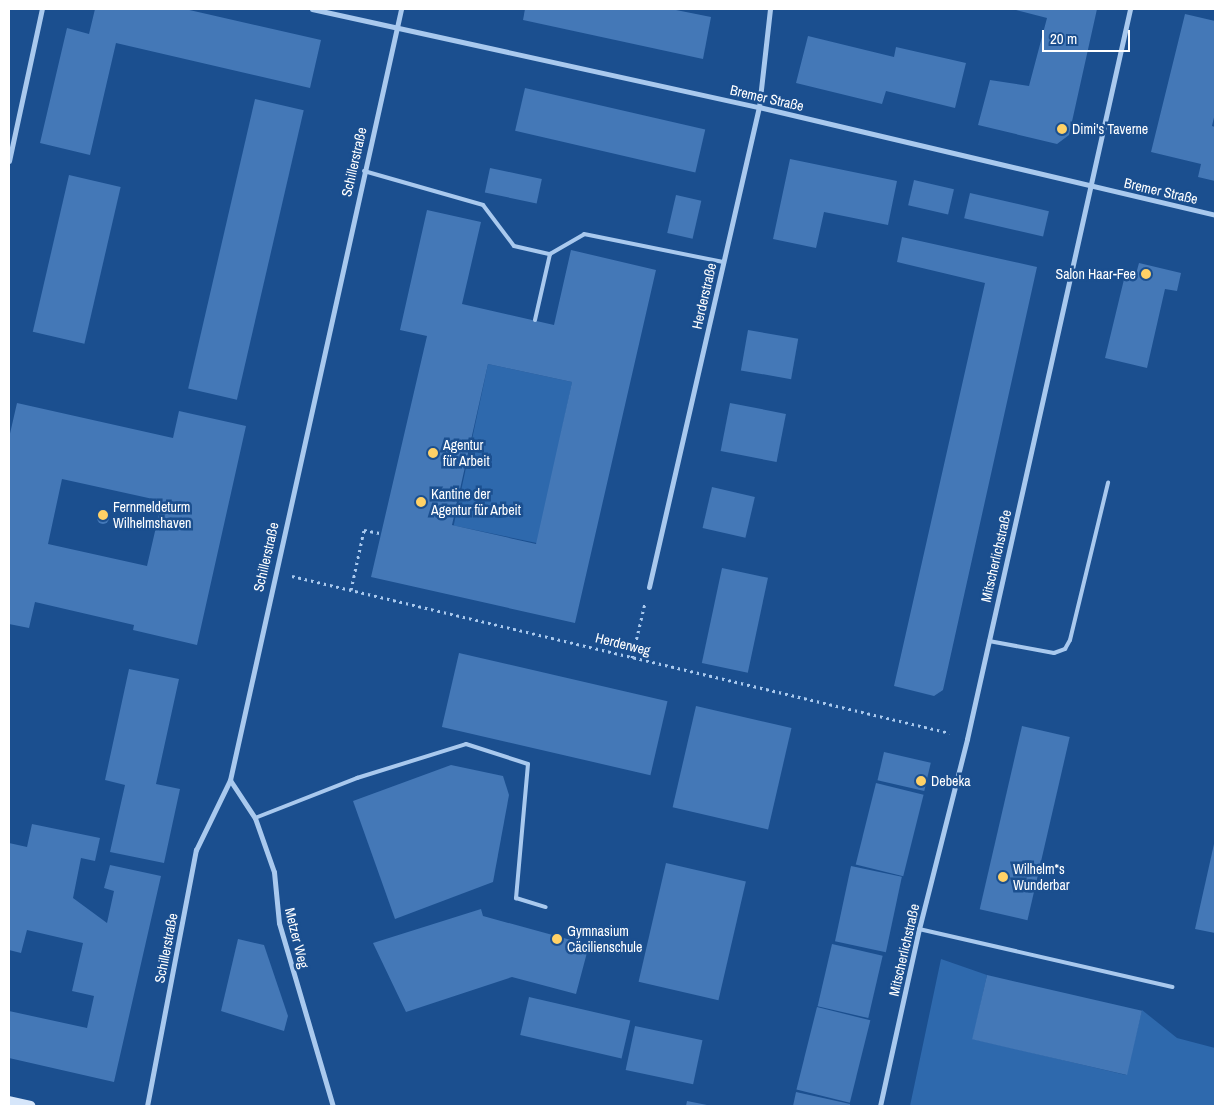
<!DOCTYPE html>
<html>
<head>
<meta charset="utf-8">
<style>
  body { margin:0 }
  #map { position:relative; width:1224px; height:1115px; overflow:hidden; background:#1b4f8f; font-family:"Archivo Narrow",sans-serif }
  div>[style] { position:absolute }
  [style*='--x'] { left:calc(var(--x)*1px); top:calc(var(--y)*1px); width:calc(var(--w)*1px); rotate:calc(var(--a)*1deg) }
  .green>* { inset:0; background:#2e69ad; transform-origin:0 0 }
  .building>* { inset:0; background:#4478b7; transform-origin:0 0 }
  .round { border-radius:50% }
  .path>* { height:3px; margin-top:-1.5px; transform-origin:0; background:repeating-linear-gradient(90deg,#a9c9ee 0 2.5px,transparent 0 6.5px) }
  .service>* { height:4px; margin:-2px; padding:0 2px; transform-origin:2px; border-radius:2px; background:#a9c9ee }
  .minor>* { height:5px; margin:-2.5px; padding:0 2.5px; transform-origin:2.5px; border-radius:2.5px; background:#a9c9ee }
  .secondary>* { height:10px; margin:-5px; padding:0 5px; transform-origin:5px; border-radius:5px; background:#d6e6fa }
  .dots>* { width:14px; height:14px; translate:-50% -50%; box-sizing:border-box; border:2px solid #1b4f8f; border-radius:50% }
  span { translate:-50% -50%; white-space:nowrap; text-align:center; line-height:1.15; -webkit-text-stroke:5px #1b4f8f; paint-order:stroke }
  .street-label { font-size:14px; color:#fff }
  .poi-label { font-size:14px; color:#fff }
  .left { translate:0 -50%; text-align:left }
  .right { translate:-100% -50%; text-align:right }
  .frame { position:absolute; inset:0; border:10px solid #fff; pointer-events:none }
  .scale { position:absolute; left:1042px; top:30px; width:88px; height:22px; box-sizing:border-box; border:2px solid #fff; border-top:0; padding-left:6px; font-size:15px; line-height:18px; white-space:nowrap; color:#fff; -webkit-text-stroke:4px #1b4f8f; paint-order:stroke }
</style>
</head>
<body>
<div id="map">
  <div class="green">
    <div style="left:488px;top:364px;width:86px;height:165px;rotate:12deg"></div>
    <div style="clip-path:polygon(941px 959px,987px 975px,973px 1039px,1126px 1075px,1142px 1010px,1177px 1038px,1215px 1048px,1215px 1106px,910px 1106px)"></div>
  </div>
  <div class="building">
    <div style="clip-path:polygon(95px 9px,185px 9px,321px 40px,310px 88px,116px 43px,90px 155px,40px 143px,67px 28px,89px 34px)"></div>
    <div style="clip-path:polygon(525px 9px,671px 9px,711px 17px,703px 59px,523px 20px)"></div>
    <div style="clip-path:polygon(1012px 9px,1097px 9px,1069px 135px,1057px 144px,978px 125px,990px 80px,1029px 86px,1047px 18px)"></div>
    <div style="clip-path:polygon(1185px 14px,1215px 21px,1215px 113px,1212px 126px,1215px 127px,1215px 181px,1198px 177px,1201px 164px,1151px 152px)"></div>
    <div style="clip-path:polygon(808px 36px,894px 57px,896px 47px,966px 63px,955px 108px,886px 91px,882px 104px,796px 83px)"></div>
    <div style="left:525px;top:88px;width:185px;height:44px;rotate:13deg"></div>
    <div style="left:255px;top:99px;width:50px;height:297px;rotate:13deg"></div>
    <div style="clip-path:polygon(790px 159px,897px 181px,888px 225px,824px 212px,816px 248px,773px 239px)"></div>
    <div style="left:490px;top:168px;width:53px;height:25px;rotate:12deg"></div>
    <div style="left:69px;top:175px;width:53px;height:161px;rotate:13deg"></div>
    <div style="left:914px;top:180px;width:41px;height:26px;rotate:13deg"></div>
    <div style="left:970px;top:193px;width:81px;height:26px;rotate:13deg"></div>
    <div style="left:676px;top:195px;width:26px;height:39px;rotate:13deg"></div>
    <div style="clip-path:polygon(evenodd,427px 210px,481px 222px,462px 304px,554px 325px,571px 250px,656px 270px,575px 623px,371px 577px,427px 336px,400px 330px,427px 210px,488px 364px,572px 382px,536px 544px,452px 525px,488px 364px)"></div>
    <div style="clip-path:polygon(902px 237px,1037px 267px,943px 690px,934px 696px,894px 686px,985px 283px,897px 262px)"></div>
    <div style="clip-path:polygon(1139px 263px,1181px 273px,1177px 291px,1165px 289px,1147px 368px,1105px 358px,1126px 271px,1136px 274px)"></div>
    <div style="left:748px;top:330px;width:51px;height:41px;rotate:10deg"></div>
    <div style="clip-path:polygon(evenodd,17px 403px,173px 438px,179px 411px,246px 426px,197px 645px,133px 630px,134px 625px,35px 602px,29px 628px,9px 624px,9px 438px,17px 403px,62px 479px,162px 501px,147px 566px,48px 544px,62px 479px)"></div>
    <div style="left:730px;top:403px;width:57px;height:49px;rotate:11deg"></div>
    <div style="left:712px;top:487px;width:44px;height:42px;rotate:13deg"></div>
    <div class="round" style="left:97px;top:512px;width:12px;height:12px"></div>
    <div style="left:722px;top:568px;width:47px;height:97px;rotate:12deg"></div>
    <div style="left:459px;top:653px;width:214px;height:76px;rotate:13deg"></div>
    <div style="clip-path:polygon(129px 669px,179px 679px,156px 784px,180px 789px,164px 863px,110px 852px,125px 785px,105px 780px)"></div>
    <div style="left:696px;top:706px;width:98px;height:104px;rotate:13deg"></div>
    <div style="left:1022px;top:726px;width:49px;height:188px;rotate:13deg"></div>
    <div style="left:884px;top:752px;width:48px;height:29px;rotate:13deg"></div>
    <div style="clip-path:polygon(451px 765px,503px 776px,509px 795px,493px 882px,395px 919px,353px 801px)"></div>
    <div style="left:876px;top:783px;width:49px;height:84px;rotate:14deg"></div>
    <div style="clip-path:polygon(32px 824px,100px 838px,95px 861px,81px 858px,73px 898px,107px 923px,114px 891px,104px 888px,110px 865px,161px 876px,114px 1082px,9px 1058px,9px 1011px,87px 1028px,94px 996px,72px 991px,83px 943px,27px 930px,21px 953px,9px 950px,9px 843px,27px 847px)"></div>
    <div style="clip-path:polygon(1214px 844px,1215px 844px,1215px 933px,1195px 929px)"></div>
    <div style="left:666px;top:863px;width:82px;height:122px;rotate:13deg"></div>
    <div style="left:851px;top:866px;width:52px;height:77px;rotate:12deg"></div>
    <div style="clip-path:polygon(481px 909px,483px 916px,589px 945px,576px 994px,512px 977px,406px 1012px,373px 943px)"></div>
    <div style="clip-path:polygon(238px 939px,264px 945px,288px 1016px,284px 1031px,221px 1011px)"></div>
    <div style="left:832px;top:944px;width:52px;height:64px;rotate:13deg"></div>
    <div style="left:987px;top:975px;width:159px;height:66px;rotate:13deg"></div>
    <div style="left:529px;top:997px;width:104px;height:39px;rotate:13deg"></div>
    <div style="left:817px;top:1007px;width:55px;height:85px;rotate:14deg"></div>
    <div style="left:635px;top:1026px;width:69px;height:45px;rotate:12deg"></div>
    <div style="clip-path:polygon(796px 1092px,850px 1104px,850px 1106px,793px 1106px)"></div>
    <div style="clip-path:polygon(687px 1101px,707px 1105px,707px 1106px,686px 1106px)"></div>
  </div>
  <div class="path">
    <div style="--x:292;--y:576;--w:676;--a:13.42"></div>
    <div style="--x:351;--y:590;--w:61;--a:-77.8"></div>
    <div style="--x:364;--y:530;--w:16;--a:11"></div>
    <div style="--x:632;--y:658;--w:57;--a:-76.7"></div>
  </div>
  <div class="service">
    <div style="--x:364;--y:171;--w:124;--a:15.9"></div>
    <div style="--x:483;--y:205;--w:51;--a:52.9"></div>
    <div style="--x:514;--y:246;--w:37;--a:13"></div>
    <div style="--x:550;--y:254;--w:39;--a:-30"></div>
    <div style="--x:584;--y:234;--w:142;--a:11.4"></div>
    <div style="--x:535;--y:320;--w:68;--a:-77.2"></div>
    <div style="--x:989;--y:641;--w:66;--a:10.5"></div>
    <div style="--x:1054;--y:653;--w:12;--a:-20"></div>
    <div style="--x:1065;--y:649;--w:10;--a:-61"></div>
    <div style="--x:1070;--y:640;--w:162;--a:-76.4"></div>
    <div style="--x:255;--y:818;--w:110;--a:-21.4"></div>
    <div style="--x:357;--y:778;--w:114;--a:-17.3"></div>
    <div style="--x:466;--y:744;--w:65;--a:17.9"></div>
    <div style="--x:528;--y:764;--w:135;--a:95.1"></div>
    <div style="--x:516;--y:898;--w:31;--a:17"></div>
    <div style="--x:919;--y:929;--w:260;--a:12.9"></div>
  </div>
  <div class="minor">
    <div style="--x:312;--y:9;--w:458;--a:12.4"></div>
    <div style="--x:759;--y:107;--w:469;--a:13.3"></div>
    <div style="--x:9;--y:161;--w:156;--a:-77.8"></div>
    <div style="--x:649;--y:587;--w:492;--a:-77.1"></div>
    <div style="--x:759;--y:107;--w:99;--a:-83.6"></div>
    <div style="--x:230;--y:780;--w:45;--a:56.7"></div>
    <div style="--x:255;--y:818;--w:57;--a:70.6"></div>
    <div style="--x:274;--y:872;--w:51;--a:84.4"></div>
    <div style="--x:279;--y:923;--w:191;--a:73.6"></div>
    <div style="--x:147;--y:1106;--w:261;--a:-79.2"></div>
    <div style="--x:196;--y:850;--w:78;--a:-64.1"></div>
    <div style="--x:230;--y:780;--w:790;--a:-77.49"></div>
    <div style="--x:880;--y:1106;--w:181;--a:-77.6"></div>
    <div style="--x:919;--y:929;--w:196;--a:-75.8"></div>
    <div style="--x:967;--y:739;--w:748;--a:-77.41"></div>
  </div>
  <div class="secondary">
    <div style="--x:9;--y:1101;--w:22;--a:13"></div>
  </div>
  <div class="dots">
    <div style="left:1062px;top:129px;background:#ffd166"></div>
    <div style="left:1146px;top:274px;background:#ffd166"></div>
    <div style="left:433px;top:453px;background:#ffd166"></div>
    <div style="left:421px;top:502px;background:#ffd166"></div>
    <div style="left:103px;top:515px;background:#ffd166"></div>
    <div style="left:921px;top:781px;background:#ffd166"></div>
    <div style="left:1003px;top:877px;background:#ffd166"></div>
    <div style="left:557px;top:939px;background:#ffd166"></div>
  </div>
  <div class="street-label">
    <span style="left:767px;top:98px;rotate:13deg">Bremer Straße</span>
    <span style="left:354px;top:162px;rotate:-77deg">Schillerstraße</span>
    <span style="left:1161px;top:191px;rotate:13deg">Bremer Straße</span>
    <span style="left:704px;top:296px;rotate:-77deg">Herderstraße</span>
    <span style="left:996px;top:556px;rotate:-77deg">Mitscherlichstraße</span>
    <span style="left:266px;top:557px;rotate:-77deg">Schillerstraße</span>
    <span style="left:623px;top:644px;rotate:14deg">Herderweg</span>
    <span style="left:297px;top:938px;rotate:76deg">Metzer Weg</span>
    <span style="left:166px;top:948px;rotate:-79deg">Schillerstraße</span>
    <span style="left:904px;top:950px;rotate:-77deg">Mitscherlichstraße</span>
  </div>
  <div class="poi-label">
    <span class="left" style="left:1072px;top:129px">Dimi's Taverne</span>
    <span class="right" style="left:1136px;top:274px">Salon Haar-Fee</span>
    <span class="left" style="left:443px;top:453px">Agentur<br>für Arbeit</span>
    <span class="left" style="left:431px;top:502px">Kantine der<br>Agentur für Arbeit</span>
    <span class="left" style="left:113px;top:515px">Fernmeldeturm<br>Wilhelmshaven</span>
    <span class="left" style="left:931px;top:781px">Debeka</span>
    <span class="left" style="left:1013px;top:877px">Wilhelm*s<br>Wunderbar</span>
    <span class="left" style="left:567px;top:939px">Gymnasium<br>Cäcilienschule</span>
  </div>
  <div class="frame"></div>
  <div class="scale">20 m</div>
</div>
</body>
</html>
